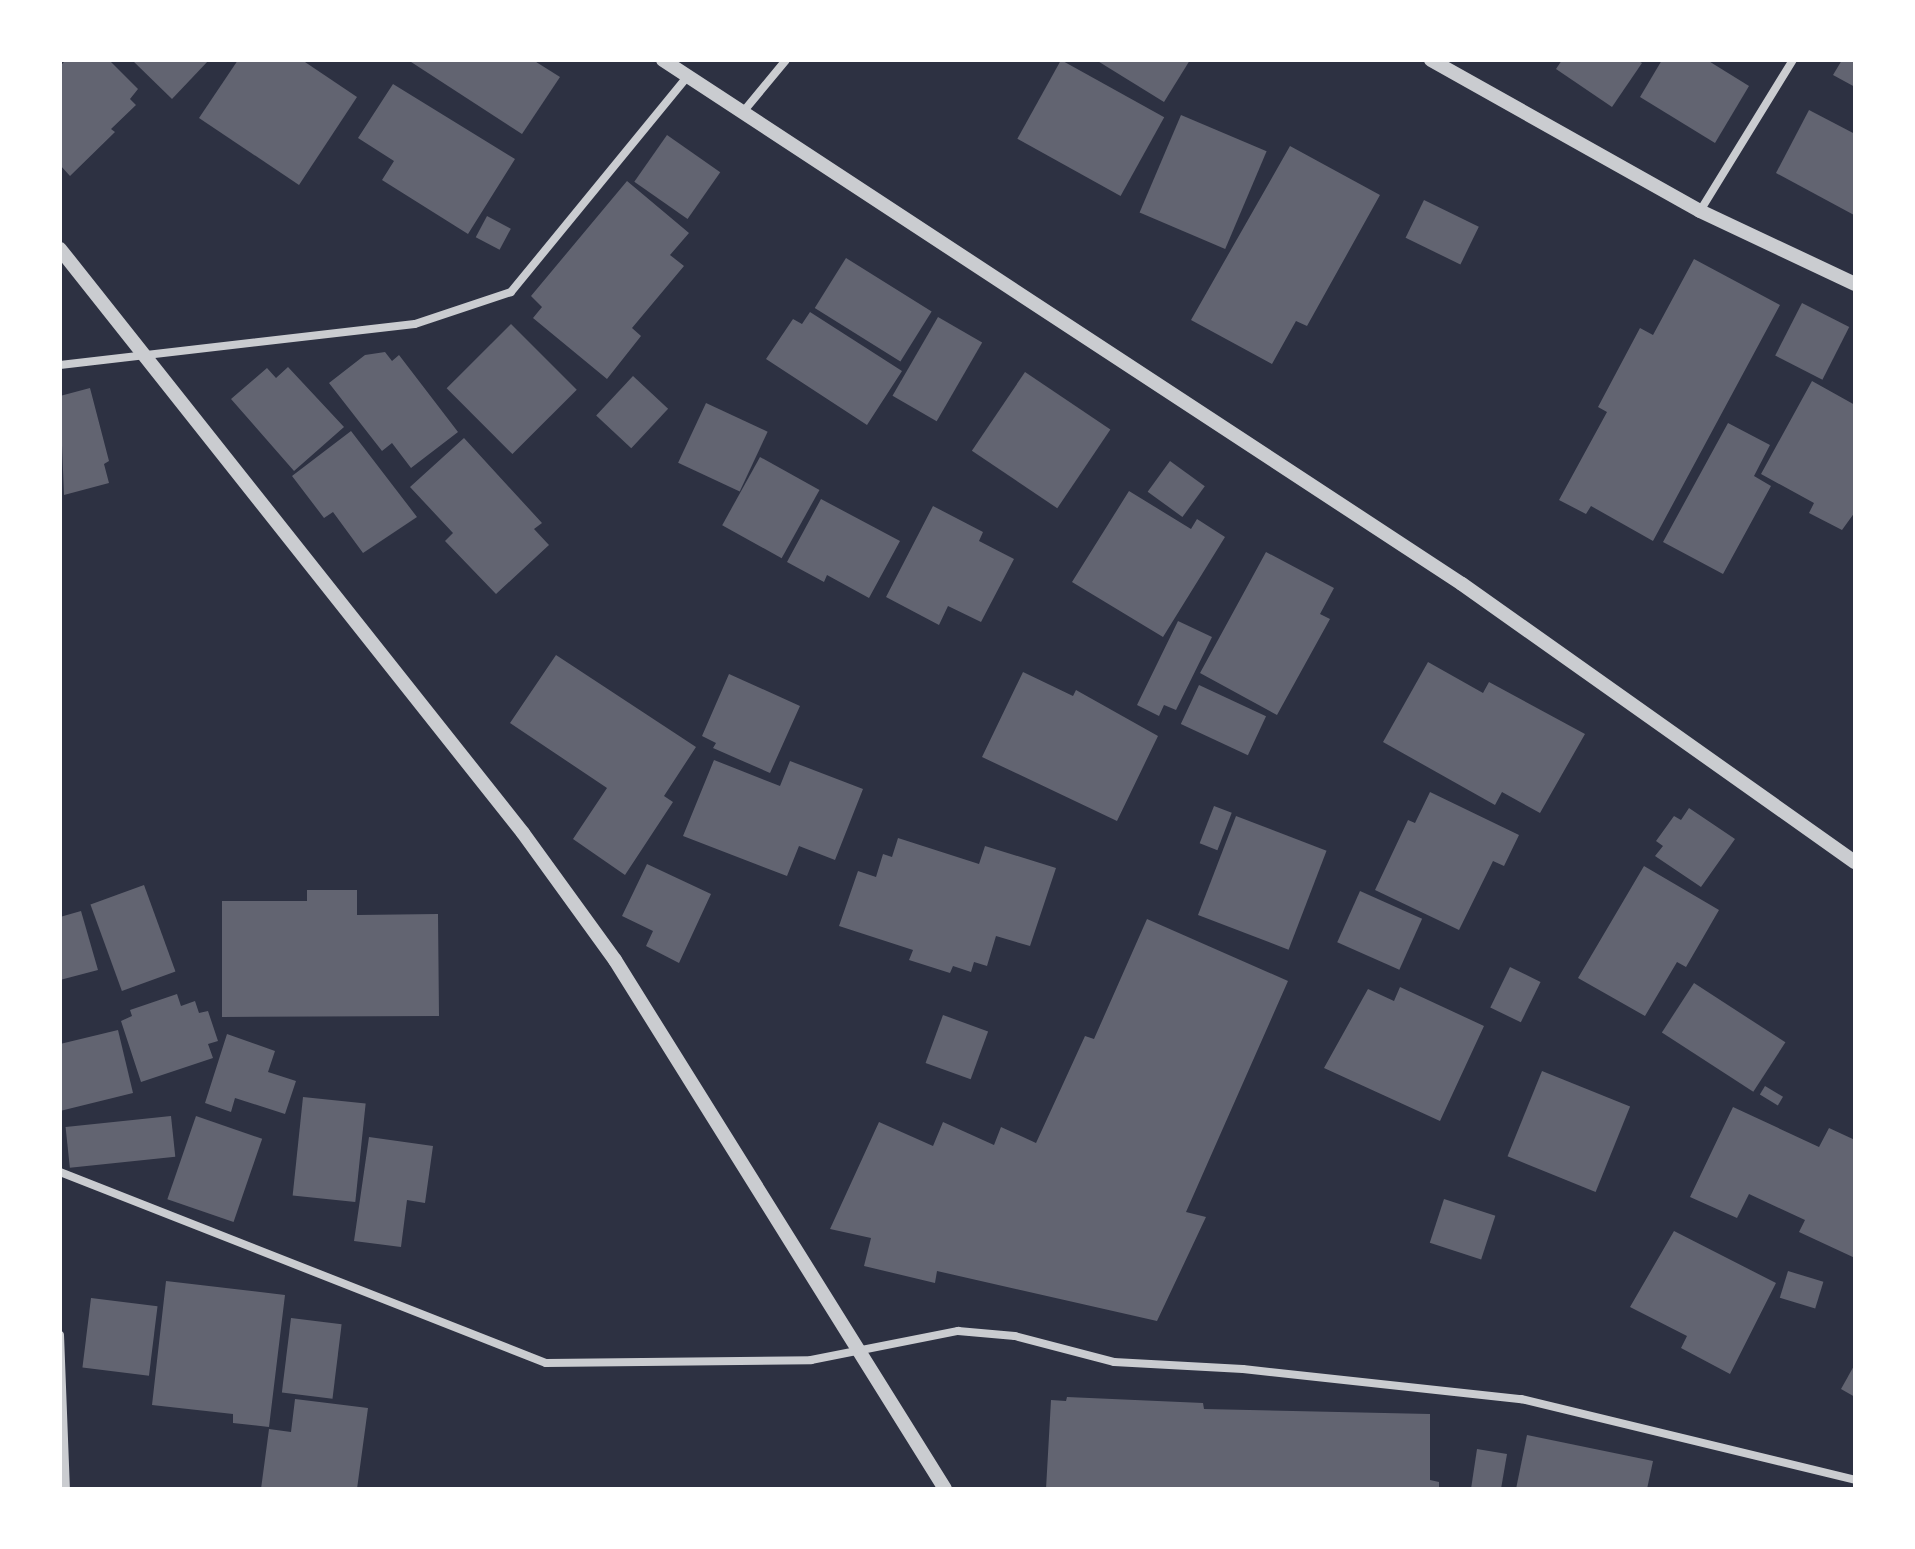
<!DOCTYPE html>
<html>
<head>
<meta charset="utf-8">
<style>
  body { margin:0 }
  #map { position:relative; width:1915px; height:1549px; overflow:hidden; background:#2d3142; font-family:"PT Sans",sans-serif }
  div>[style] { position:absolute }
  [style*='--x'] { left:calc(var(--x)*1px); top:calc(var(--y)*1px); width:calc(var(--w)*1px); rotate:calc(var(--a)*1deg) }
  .building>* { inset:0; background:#626471; transform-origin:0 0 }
  .minor>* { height:8px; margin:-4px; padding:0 4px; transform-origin:4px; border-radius:4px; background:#caccd0 }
  .tertiary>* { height:14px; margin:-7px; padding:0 7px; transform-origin:7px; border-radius:7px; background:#caccd0 }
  span { translate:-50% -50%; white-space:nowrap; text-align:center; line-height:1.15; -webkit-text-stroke:6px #fff; paint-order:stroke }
  .frame { position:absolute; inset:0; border:62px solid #fff; pointer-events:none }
</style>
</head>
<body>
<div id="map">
  <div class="building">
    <div style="clip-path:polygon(66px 60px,109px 60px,138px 89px,130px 99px,136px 105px,111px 129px,115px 132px,70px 176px,60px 165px,60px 66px)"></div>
    <div style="clip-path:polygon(132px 60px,209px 60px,172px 99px)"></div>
    <div style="clip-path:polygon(238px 60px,302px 60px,357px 97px,299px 185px,199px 118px)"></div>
    <div style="clip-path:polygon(408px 60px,533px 60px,560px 77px,522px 134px)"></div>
    <div style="left:1061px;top:60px;width:118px;height:90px;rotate:29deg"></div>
    <div style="clip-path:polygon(1096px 60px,1190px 60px,1164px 102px)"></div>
    <div style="clip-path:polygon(1562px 60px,1637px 60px,1642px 63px,1612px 107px,1556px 69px)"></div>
    <div style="clip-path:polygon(1662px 60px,1707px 60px,1749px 86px,1715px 143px,1640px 97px)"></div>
    <div style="clip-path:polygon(1842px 60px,1855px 60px,1855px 87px,1833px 75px)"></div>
    <div style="clip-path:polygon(393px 84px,515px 159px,468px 234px,382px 180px,394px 161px,358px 138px)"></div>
    <div style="clip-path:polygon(1809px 110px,1855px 134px,1854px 215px,1776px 173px)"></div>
    <div style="left:1181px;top:115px;width:93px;height:106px;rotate:23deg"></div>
    <div style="left:667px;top:135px;width:65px;height:57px;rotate:35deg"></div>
    <div style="clip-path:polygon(1290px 146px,1380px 195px,1307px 326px,1296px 321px,1272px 364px,1191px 320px)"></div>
    <div style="clip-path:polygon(627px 181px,689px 233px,670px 255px,684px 266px,632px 328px,641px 336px,607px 379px,533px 318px,542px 307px,531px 296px)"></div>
    <div style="left:1424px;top:200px;width:61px;height:42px;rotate:26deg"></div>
    <div style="left:487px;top:216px;width:27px;height:24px;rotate:28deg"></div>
    <div style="left:846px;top:258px;width:101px;height:59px;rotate:32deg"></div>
    <div style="clip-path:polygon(1694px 259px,1780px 305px,1653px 541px,1591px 506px,1586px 514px,1559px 500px,1607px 412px,1598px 407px,1640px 328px,1653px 335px)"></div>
    <div style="left:1802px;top:303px;width:53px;height:59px;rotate:27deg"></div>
    <div style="clip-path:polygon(810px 312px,902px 371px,867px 425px,766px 359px,793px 319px,802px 324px)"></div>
    <div style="left:938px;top:317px;width:51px;height:91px;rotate:30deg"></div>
    <div style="left:511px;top:324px;width:93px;height:91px;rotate:45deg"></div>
    <div style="clip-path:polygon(385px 352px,392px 361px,399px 355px,458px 432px,411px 468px,392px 443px,382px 451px,329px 383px,365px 355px)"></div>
    <div style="clip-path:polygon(288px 367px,344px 427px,294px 471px,231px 399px,267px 368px,276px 378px)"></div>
    <div style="left:1025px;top:372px;width:103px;height:95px;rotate:34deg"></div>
    <div style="left:633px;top:376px;width:48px;height:54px;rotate:43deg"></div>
    <div style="clip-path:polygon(1812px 381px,1855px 405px,1855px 512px,1842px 530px,1809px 513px,1814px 503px,1761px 474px)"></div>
    <div style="clip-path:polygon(90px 388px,109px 461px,104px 464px,109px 483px,64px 495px,60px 396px)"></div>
    <div style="left:706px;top:403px;width:68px;height:66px;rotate:25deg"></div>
    <div style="clip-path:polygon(1728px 423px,1770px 445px,1754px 476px,1771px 486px,1723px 574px,1663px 542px)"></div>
    <div style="clip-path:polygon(351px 431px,417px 517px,363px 553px,333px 512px,324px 518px,292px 476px)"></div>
    <div style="clip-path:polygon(464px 438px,542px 523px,534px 529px,549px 545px,496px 594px,445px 541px,453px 533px,410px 487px)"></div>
    <div style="left:760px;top:457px;width:68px;height:78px;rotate:29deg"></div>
    <div style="left:1170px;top:461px;width:43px;height:38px;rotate:36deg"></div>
    <div style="clip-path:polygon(1129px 491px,1191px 529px,1197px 519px,1225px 537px,1163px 637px,1072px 582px)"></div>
    <div style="clip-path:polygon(821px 499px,900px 541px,869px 598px,827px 575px,824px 582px,787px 562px)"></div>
    <div style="clip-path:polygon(933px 506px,983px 532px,979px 541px,1014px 559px,981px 622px,948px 606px,939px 625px,886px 597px)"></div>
    <div style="clip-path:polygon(1266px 552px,1334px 588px,1320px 614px,1330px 619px,1277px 715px,1200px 673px)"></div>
    <div style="clip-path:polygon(1178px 621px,1212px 637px,1176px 710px,1164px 705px,1159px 716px,1137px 705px)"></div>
    <div style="clip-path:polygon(556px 655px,696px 747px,664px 796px,673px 802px,625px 875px,573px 839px,607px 788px,510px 723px)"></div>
    <div style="clip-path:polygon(1428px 662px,1483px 693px,1489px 682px,1585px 734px,1540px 813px,1502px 792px,1495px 805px,1383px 742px)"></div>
    <div style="clip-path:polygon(1023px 672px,1073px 696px,1076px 690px,1158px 736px,1117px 821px,982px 757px)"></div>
    <div style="clip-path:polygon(729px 674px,800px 706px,770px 773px,713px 748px,716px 743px,702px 736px)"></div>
    <div style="left:1199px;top:685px;width:74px;height:43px;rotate:25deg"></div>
    <div style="clip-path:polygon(714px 760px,780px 786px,790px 761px,863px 789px,835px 860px,799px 846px,787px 876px,683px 836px)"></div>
    <div style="clip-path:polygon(1430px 792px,1519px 835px,1504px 866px,1493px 861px,1459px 930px,1375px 890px,1408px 820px,1415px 823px)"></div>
    <div style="left:1214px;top:806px;width:19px;height:40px;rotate:21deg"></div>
    <div style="clip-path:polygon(1689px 808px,1735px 839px,1701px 887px,1655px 856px,1663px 846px,1656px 841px,1674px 816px,1681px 820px)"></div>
    <div style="left:1236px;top:816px;width:97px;height:106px;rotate:21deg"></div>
    <div style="clip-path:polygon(898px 838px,979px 864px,985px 846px,1056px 868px,1030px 946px,996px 936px,987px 966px,974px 962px,971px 972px,953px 966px,950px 973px,909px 960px,913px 950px,839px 926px,858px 871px,876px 877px,883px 854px,892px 857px)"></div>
    <div style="clip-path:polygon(647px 864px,711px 894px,679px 963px,646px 946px,653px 931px,622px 916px)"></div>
    <div style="clip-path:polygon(1644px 866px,1719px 910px,1686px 967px,1677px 962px,1645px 1016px,1578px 978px)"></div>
    <div style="left:144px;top:885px;width:92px;height:57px;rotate:70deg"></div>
    <div style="clip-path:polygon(307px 890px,357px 890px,357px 915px,438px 914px,439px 1016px,222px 1017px,222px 901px,307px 901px)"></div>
    <div style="left:1360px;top:891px;width:68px;height:56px;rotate:24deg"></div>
    <div style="clip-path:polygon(81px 911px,98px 970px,60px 980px,60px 917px)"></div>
    <div style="clip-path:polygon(1147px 919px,1288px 981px,1186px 1212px,1206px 1217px,1157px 1321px,937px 1271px,935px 1283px,864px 1266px,871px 1238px,830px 1229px,879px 1122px,933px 1146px,943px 1122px,994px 1145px,1001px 1127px,1036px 1143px,1085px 1036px,1094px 1039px)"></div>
    <div style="left:1510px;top:967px;width:34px;height:45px;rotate:26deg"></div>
    <div style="left:1694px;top:983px;width:109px;height:59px;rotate:33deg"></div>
    <div style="clip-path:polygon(1400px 987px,1484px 1026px,1440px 1121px,1324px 1068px,1368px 989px,1394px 1001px)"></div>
    <div style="clip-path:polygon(177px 994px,181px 1006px,195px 1001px,199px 1013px,208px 1011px,218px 1041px,208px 1044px,213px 1058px,141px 1082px,121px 1021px,132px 1016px,130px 1010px)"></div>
    <div style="left:943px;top:1015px;width:48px;height:51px;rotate:20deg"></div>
    <div style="clip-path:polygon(118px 1030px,133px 1093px,60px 1111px,60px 1044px)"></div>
    <div style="clip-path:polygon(227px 1034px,275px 1051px,268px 1072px,296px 1081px,285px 1114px,235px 1098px,231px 1112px,205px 1103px)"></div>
    <div style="left:1542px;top:1071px;width:95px;height:92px;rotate:22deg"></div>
    <div style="left:1765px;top:1086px;width:21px;height:10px;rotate:31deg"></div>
    <div style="left:303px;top:1097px;width:63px;height:99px;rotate:6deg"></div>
    <div style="clip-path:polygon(1733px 1107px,1819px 1147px,1829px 1128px,1855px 1140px,1855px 1258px,1799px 1232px,1805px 1220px,1749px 1194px,1737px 1218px,1690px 1197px)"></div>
    <div style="left:171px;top:1116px;width:41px;height:106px;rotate:84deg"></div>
    <div style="left:196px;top:1116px;width:70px;height:88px;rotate:19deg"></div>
    <div style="clip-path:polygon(369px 1137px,433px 1146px,425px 1203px,407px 1200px,401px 1247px,354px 1241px)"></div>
    <div style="left:1444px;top:1199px;width:54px;height:46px;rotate:18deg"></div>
    <div style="clip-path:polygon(1674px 1231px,1776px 1283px,1730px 1374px,1681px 1348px,1687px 1336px,1630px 1307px)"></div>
    <div style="left:1788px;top:1271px;width:37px;height:28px;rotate:17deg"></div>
    <div style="clip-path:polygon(166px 1281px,285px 1295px,269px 1427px,233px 1423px,233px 1414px,152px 1405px)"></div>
    <div style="left:91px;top:1298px;width:67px;height:70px;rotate:7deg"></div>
    <div style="left:291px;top:1318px;width:51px;height:75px;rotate:7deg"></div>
    <div style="clip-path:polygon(1855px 1364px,1855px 1397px,1841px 1389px)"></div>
    <div style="clip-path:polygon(1067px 1397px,1203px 1403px,1204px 1409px,1430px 1414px,1430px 1480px,1439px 1482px,1439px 1489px,1046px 1489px,1051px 1400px,1066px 1401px)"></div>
    <div style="clip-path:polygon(295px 1399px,368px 1408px,357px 1489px,261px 1489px,269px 1429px,291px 1432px)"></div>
    <div style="clip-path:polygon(1527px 1435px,1653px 1461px,1647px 1489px,1516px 1489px)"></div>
    <div style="clip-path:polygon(1477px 1449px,1507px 1454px,1501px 1489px,1471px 1489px)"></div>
  </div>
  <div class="minor">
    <div style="--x:743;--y:112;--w:67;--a:-50.4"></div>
    <div style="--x:1700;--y:211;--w:177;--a:-58.4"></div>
    <div style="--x:60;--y:365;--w:357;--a:-6.6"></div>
    <div style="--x:415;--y:324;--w:101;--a:-18.4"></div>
    <div style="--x:511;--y:292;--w:279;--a:-50.7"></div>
    <div style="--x:60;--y:1172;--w:522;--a:21.46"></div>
    <div style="--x:546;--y:1363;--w:265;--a:-0.6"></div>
    <div style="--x:811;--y:1360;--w:150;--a:-11.2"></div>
    <div style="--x:958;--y:1331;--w:57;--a:5"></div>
    <div style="--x:1015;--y:1336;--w:102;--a:14.7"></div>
    <div style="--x:1114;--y:1362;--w:129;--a:3.1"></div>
    <div style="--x:1243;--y:1369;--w:280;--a:6.2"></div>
    <div style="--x:1521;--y:1399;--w:344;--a:13.6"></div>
    <div style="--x:60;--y:1335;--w:154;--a:87.8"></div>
  </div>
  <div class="tertiary">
    <div style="--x:663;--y:60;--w:955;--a:33.26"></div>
    <div style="--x:1462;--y:584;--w:481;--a:35.3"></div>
    <div style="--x:1431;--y:60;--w:308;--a:29.3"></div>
    <div style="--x:1700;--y:211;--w:171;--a:25.2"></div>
    <div style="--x:60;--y:249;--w:745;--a:51.59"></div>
    <div style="--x:523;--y:833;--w:157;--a:54.1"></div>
    <div style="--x:615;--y:960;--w:623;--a:58.04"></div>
  </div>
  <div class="frame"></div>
</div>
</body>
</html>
